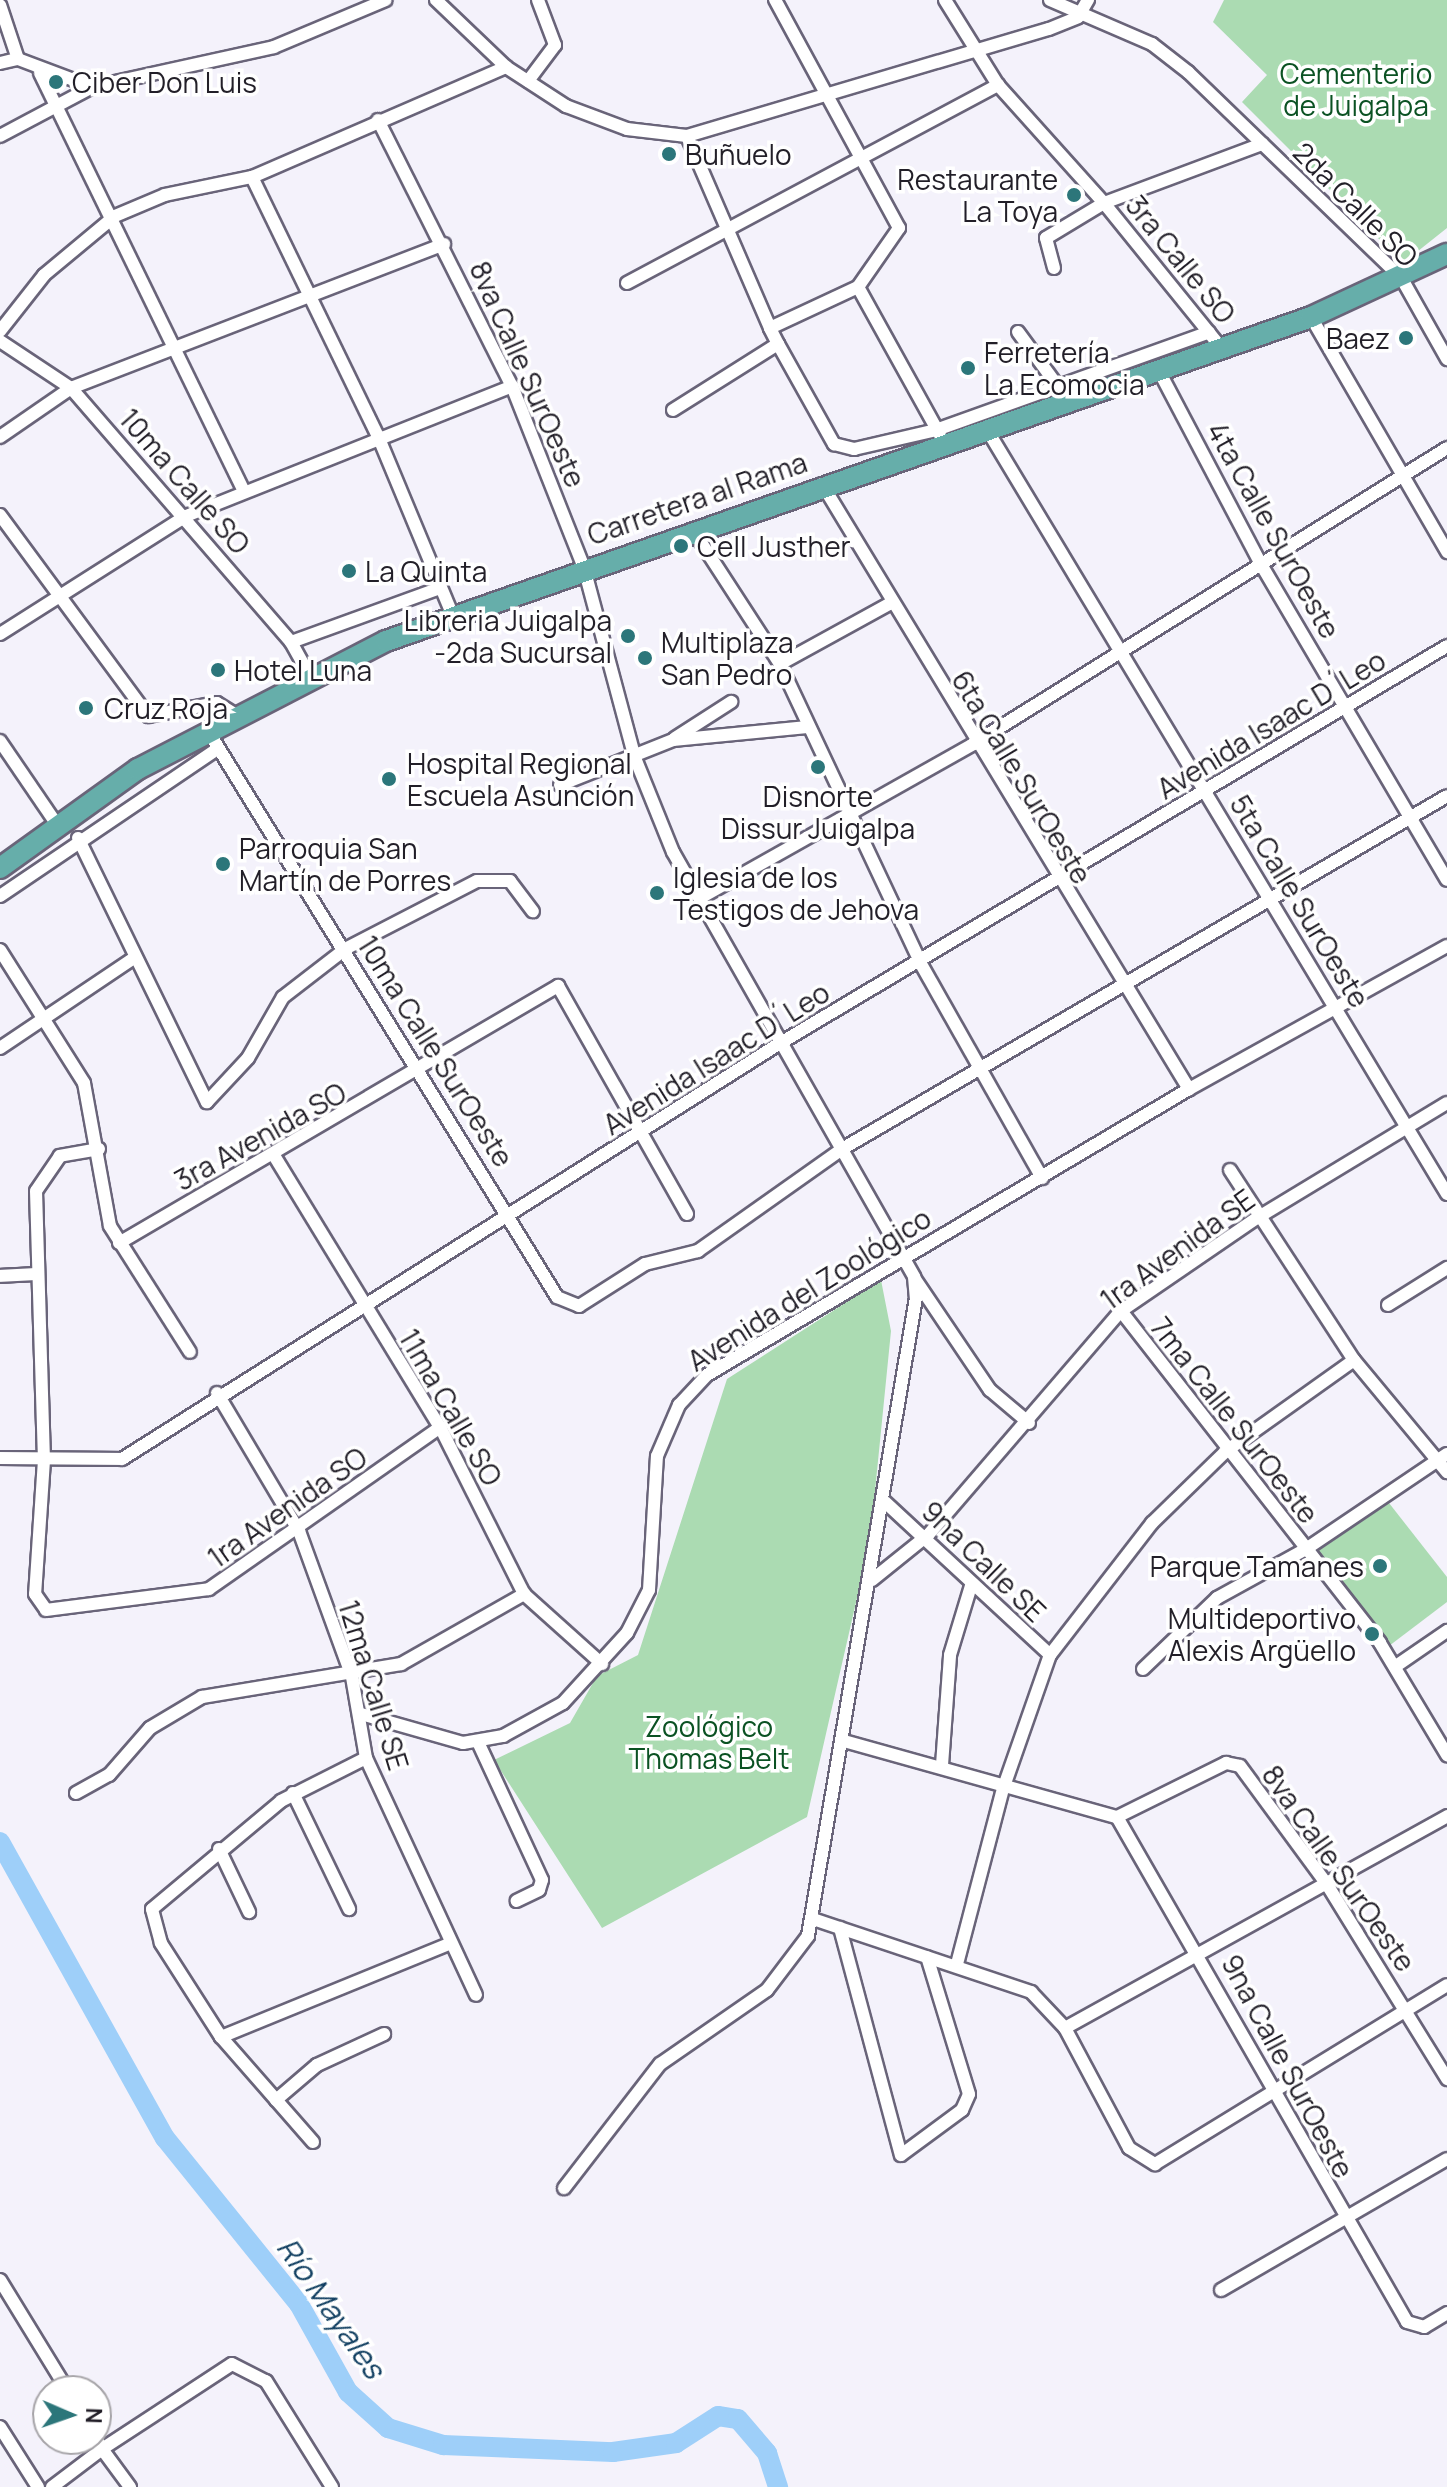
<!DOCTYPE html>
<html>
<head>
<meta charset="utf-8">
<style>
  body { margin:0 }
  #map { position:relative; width:1447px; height:2487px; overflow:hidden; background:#f4f2fb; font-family:Manrope,sans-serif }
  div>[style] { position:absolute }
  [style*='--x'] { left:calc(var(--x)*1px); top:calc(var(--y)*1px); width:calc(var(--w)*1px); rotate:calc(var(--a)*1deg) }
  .green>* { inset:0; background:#abdbb2 }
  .river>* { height:20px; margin:-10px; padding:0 10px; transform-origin:10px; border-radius:10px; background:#9ecff9 }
  .roads { filter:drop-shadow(2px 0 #696479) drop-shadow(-2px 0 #696479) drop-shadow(0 2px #696479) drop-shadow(0 -2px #696479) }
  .minor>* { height:12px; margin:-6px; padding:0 6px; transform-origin:6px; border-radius:6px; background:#fff }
  .trunk>* { height:20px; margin:-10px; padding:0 10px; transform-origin:10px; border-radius:10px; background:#66aeaa }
  .dots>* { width:22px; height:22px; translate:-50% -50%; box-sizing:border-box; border:4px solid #fff; border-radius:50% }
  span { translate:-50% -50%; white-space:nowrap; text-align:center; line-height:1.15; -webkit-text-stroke:7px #fff; paint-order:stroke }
  .park-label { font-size:28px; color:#0b5223 }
  .poi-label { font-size:28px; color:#221f28 }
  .left { translate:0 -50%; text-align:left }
  .right { translate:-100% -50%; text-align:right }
  .street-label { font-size:28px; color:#221f28 }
  .water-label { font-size:30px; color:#113f61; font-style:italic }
  .north { position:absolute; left:32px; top:2375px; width:80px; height:80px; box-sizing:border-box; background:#fff; border:2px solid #a7a5a9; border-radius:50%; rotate:92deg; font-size:22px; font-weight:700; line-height:32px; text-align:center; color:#221f28 }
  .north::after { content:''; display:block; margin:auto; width:28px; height:36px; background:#2c767a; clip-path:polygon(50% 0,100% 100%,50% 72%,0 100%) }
</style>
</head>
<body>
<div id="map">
  <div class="green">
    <div style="clip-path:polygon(1224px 0,1447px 0,1447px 228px,1403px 263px,1242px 102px,1267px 75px,1213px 22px)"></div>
    <div style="clip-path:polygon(881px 1280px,891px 1331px,870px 1541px,807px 1817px,602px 1928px,494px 1760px,570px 1723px,597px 1676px,638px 1655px,727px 1379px)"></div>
    <div style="clip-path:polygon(1389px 1503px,1447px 1577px,1447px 1602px,1385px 1649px,1312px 1555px)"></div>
  </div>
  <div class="river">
    <div style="--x:0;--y:1842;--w:339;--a:60.9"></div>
    <div style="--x:165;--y:2138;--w:213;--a:51.1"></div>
    <div style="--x:299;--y:2304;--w:101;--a:60.9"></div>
    <div style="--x:348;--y:2392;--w:54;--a:42"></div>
    <div style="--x:388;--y:2428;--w:58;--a:17.2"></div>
    <div style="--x:443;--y:2445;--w:170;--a:2.4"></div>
    <div style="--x:613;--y:2452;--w:64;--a:-8.1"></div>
    <div style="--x:676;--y:2443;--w:50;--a:-32.7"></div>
    <div style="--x:718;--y:2416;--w:20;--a:9"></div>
    <div style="--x:738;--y:2419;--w:45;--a:49.5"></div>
    <div style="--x:767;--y:2453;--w:36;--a:72"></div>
  </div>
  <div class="roads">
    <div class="minor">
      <div style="--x:436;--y:0;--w:97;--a:43.7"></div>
      <div style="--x:506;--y:67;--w:72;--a:33"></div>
      <div style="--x:566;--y:106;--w:65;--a:20.7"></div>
      <div style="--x:627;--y:129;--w:60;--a:6.7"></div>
      <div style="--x:687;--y:136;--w:377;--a:-16.5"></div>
      <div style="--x:1049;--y:29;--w:31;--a:-22"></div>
      <div style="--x:1078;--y:17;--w:20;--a:-60"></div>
      <div style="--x:945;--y:0;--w:100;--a:58.1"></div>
      <div style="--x:998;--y:85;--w:159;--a:48.1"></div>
      <div style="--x:1104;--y:203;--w:169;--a:-20.5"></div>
      <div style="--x:1050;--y:0;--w:111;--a:23.3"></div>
      <div style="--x:1152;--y:44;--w:46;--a:37.9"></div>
      <div style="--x:1188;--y:72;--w:298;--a:44"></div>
      <div style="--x:1402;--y:279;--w:92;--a:60.6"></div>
      <div style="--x:0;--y:5;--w:57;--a:71.6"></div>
      <div style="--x:18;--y:59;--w:79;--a:20.7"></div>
      <div style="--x:0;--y:63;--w:18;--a:-13"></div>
      <div style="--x:40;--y:73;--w:463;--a:64"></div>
      <div style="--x:528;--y:81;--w:45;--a:-53.1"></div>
      <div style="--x:555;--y:45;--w:48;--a:-110.7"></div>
      <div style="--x:378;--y:120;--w:298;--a:63.3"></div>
      <div style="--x:512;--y:386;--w:196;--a:68.4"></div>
      <div style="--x:584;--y:568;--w:197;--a:75"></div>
      <div style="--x:635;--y:758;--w:101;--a:68"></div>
      <div style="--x:673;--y:852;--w:489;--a:60.4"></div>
      <div style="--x:914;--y:1277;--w:21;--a:85"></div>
      <div style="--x:916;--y:1298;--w:647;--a:99.61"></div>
      <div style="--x:808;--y:1936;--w:68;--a:127.2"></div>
      <div style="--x:767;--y:1990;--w:130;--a:145.3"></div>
      <div style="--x:660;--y:2064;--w:157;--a:127.7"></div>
      <div style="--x:0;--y:136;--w:104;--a:-28"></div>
      <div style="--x:92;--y:87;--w:186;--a:-12.4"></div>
      <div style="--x:274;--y:47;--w:121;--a:-22.8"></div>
      <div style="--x:687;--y:136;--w:209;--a:66.6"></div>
      <div style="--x:252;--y:177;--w:288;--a:64.1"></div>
      <div style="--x:378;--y:436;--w:195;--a:67.4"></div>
      <div style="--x:1054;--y:268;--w:31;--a:-105"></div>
      <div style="--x:1046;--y:238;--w:68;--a:-31.1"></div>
      <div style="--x:1104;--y:203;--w:184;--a:51"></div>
      <div style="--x:627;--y:283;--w:421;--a:-28.1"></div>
      <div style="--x:858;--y:287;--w:169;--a:61"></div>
      <div style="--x:1311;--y:317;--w:272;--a:59.9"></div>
      <div style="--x:0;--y:331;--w:71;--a:-51.8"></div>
      <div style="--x:44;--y:275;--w:92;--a:-39.7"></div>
      <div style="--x:115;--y:216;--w:54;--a:-22.8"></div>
      <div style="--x:165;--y:195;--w:89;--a:-11.7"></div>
      <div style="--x:252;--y:177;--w:277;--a:-23.4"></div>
      <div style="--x:1018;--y:332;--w:84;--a:53.7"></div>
      <div style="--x:0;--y:341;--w:85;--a:33.5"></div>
      <div style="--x:71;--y:388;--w:336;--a:49.1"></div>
      <div style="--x:291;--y:642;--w:39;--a:61"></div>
      <div style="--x:778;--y:344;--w:115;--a:60.8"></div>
      <div style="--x:834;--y:444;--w:21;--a:14"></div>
      <div style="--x:854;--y:449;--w:84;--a:-13"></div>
      <div style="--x:936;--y:430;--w:290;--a:-19.7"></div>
      <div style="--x:1158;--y:369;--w:223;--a:62.2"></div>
      <div style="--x:1262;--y:566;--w:364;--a:59.5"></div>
      <div style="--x:673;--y:410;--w:124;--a:-32.2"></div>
      <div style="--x:778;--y:344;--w:18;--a:-117"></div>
      <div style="--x:770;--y:328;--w:97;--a:-25"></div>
      <div style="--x:858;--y:287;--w:72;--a:-55.2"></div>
      <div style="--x:899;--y:228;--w:260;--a:-118.5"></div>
      <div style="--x:986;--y:428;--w:894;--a:58.96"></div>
      <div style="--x:0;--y:437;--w:86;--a:-34.6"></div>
      <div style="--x:71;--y:388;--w:400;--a:-21.1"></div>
      <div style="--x:822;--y:484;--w:708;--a:58.76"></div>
      <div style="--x:0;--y:515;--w:250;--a:53.6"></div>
      <div style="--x:148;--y:716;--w:70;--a:-10.7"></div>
      <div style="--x:217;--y:703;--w:25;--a:32"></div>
      <div style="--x:693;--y:530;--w:160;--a:57"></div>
      <div style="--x:780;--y:664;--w:331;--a:64.8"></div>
      <div style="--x:921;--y:964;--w:246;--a:60.5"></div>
      <div style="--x:0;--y:634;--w:220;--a:-32.4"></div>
      <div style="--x:186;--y:516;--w:351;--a:-21.7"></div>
      <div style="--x:291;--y:642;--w:158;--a:-19.9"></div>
      <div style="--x:780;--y:664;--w:124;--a:-28.8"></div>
      <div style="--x:208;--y:731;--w:665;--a:58.34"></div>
      <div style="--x:557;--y:1297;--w:24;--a:22"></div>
      <div style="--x:579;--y:1306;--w:78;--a:-32.5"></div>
      <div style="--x:645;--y:1264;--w:55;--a:-13.8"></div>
      <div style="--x:698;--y:1251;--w:176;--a:-35.3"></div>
      <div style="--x:842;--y:1149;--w:700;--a:-30.26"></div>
      <div style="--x:675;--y:738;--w:67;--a:-32.7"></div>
      <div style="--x:0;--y:741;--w:103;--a:55.7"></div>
      <div style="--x:560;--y:785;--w:122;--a:-21.7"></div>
      <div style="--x:673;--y:740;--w:135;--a:-5.5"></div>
      <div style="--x:78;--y:838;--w:294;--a:64"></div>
      <div style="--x:207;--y:1102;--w:60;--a:-47"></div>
      <div style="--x:248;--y:1058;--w:70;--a:-60.2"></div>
      <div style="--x:283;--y:997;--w:78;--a:-37.7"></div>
      <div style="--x:345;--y:949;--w:148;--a:-27.3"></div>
      <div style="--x:477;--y:881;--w:33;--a:0"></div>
      <div style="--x:510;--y:881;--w:38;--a:53"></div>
      <div style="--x:0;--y:896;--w:261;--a:-34.1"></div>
      <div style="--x:700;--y:898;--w:313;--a:-29.4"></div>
      <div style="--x:973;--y:744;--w:559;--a:-31.98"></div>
      <div style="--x:0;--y:950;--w:157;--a:57.7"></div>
      <div style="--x:84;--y:1083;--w:145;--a:79.7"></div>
      <div style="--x:110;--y:1226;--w:149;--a:57.6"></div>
      <div style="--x:0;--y:1048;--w:158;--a:-33.9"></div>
      <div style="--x:99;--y:1149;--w:40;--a:170"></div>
      <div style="--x:60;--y:1156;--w:42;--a:124.4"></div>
      <div style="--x:36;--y:1191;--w:269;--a:88.3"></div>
      <div style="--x:44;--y:1460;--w:134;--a:93.8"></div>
      <div style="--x:35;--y:1594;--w:19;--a:55"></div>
      <div style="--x:46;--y:1610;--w:164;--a:-7.3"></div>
      <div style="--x:209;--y:1589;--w:282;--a:-35"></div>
      <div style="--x:275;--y:1157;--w:316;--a:58.6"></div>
      <div style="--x:440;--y:1427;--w:187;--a:63.3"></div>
      <div style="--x:524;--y:1594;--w:105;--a:41.9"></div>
      <div style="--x:1230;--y:1170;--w:227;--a:56.9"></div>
      <div style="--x:1354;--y:1360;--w:146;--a:50.3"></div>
      <div style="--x:119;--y:1243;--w:509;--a:-30.35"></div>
      <div style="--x:558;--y:986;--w:262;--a:60.5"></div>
      <div style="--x:0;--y:1276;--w:35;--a:-3"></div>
      <div style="--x:915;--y:1279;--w:134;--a:56"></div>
      <div style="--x:990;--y:1390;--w:51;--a:40.2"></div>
      <div style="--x:1388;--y:1305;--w:70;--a:-32.1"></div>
      <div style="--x:1121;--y:1311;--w:421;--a:52"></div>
      <div style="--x:1380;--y:1643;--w:131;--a:59.1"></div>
      <div style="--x:217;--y:1393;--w:161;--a:59.3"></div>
      <div style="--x:299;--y:1531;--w:155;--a:70"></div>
      <div style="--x:352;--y:1677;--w:82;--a:80.2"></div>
      <div style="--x:366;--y:1758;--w:261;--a:65.1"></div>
      <div style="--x:0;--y:1458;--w:122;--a:0.5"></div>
      <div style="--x:122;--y:1459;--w:781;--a:-32.29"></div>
      <div style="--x:782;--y:1042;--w:774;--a:-30.77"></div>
      <div style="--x:885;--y:1502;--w:225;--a:42.8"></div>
      <div style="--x:872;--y:1580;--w:72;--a:-38.8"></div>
      <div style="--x:928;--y:1535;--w:296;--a:-49.3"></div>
      <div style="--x:1121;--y:1311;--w:165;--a:-34.4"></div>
      <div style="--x:1257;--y:1218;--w:222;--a:-31.2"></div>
      <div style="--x:1396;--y:1666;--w:62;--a:-34.5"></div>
      <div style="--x:1143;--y:1669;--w:103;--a:-43.8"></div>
      <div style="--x:1217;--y:1598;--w:102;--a:-28.8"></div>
      <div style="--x:1306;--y:1549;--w:170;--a:-34"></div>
      <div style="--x:361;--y:1714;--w:106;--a:15.9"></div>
      <div style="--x:463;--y:1743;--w:41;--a:-9.9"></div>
      <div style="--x:503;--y:1736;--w:68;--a:-28.8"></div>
      <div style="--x:563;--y:1703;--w:95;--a:-47.6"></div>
      <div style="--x:627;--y:1633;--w:48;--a:-62.9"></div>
      <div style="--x:649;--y:1590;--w:134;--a:-86.6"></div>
      <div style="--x:657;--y:1456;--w:56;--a:-66.7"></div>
      <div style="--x:679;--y:1405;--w:41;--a:-47"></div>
      <div style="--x:707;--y:1375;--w:560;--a:-30.68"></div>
      <div style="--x:1189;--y:1089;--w:295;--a:-29"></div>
      <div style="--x:844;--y:1741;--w:283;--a:15.6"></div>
      <div style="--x:1117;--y:1817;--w:122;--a:-26.4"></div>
      <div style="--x:1226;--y:1763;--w:14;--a:12"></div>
      <div style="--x:1240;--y:1766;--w:149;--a:53.7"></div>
      <div style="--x:1328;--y:1886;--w:227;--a:58.3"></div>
      <div style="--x:478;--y:1742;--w:152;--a:65.1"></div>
      <div style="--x:542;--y:1880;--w:10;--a:107"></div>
      <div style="--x:539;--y:1890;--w:25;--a:154"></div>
      <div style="--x:942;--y:1765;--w:110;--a:-85.8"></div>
      <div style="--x:950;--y:1655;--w:72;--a:-73.1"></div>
      <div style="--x:76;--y:1793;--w:38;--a:-29"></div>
      <div style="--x:109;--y:1775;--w:62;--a:-48.9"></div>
      <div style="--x:150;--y:1728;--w:61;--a:-30.8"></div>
      <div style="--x:202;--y:1697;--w:202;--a:-9.4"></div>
      <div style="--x:401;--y:1664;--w:142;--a:-29.6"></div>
      <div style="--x:293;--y:1793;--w:129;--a:64.2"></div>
      <div style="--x:1117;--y:1817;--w:582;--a:60.13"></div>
      <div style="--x:1407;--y:2322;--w:18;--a:16"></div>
      <div style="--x:1424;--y:2327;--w:27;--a:-31"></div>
      <div style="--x:219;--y:1849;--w:70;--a:64.5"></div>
      <div style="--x:813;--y:1919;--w:230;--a:18.5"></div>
      <div style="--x:1031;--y:1992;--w:50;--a:46.6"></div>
      <div style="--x:1065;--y:2028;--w:136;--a:61.9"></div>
      <div style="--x:1129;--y:2148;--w:31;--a:32"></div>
      <div style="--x:1155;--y:2164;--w:342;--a:-31.5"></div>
      <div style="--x:840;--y:1928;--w:235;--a:75"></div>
      <div style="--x:901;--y:2155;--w:76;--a:-36.4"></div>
      <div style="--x:962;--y:2110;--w:17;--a:-66"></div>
      <div style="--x:969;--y:2094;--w:143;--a:-107"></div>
      <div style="--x:957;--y:1964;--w:181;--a:-75.3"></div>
      <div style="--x:1003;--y:1789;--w:142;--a:-70.7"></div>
      <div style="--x:1050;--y:1655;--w:167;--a:-52.3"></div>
      <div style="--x:1152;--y:1523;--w:102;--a:-44.2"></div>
      <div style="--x:1225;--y:1452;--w:158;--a:-35.5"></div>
      <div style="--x:1065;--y:2028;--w:437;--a:-29"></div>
      <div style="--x:221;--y:2037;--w:244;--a:-22.2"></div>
      <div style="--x:276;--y:2100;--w:54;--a:-40.5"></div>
      <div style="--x:317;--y:2065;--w:74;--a:-24.8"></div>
      <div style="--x:313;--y:2142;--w:140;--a:-131.2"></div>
      <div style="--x:221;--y:2037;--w:112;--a:-122.6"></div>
      <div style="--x:161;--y:1943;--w:35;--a:-105"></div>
      <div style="--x:152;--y:1909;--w:168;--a:-39.9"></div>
      <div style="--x:281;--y:1801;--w:95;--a:-26.8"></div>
      <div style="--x:0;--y:2280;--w:130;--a:58.5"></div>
      <div style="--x:1221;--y:2290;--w:261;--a:-30.1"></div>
      <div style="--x:0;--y:2427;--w:71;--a:57.7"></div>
      <div style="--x:52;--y:2487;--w:63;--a:-37.2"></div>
      <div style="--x:102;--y:2449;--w:13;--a:-119"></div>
      <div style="--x:130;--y:2487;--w:47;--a:-126.4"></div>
      <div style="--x:102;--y:2449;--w:155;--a:-33.2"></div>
      <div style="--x:232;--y:2364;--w:38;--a:27"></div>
      <div style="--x:266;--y:2381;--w:125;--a:58.1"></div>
    </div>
    <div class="trunk">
      <div style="--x:0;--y:868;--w:170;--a:-35.7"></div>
      <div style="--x:138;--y:769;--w:279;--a:-27.3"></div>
      <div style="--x:386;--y:641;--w:980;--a:-19.3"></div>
      <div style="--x:1311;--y:317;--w:150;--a:-24.9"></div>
    </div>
  </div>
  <div class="dots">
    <div style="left:56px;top:82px;background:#2c767a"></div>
    <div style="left:669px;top:154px;background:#2c767a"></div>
    <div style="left:1074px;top:195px;background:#2c767a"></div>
    <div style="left:1406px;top:338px;background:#2c767a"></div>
    <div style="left:968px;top:368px;background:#2c767a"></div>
    <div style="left:681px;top:546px;background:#2c767a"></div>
    <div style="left:349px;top:571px;background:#2c767a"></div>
    <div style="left:628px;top:636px;background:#2c767a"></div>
    <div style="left:645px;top:658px;background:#2c767a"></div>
    <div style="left:218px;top:670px;background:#2c767a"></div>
    <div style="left:86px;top:708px;background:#2c767a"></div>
    <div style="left:818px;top:767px;background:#2c767a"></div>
    <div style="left:389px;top:779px;background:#2c767a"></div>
    <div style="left:223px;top:864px;background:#2c767a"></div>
    <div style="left:657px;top:893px;background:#2c767a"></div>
    <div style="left:1380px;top:1566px;background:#2c767a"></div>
    <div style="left:1372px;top:1634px;background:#2c767a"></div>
  </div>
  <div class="park-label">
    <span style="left:1356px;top:89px">Cementerio<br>de Juigalpa</span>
    <span style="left:709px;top:1742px">Zoológico<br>Thomas Belt</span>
  </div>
  <div class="poi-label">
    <span class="left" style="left:72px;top:82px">Ciber Don Luis</span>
    <span class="left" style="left:685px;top:154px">Buñuelo</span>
    <span class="right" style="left:1058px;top:195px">Restaurante<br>La Toya</span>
    <span class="right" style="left:1390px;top:338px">Baez</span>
    <span class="left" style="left:984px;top:368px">Ferretería<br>La Ecomocia</span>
    <span class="left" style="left:697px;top:546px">Cell Justher</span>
    <span class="left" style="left:365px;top:571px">La Quinta</span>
    <span class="right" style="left:612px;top:636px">Libreria Juigalpa<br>-2da Sucursal</span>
    <span class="left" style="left:661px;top:658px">Multiplaza<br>San Pedro</span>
    <span class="left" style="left:234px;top:670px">Hotel Luna</span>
    <span class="left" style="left:104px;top:708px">Cruz Roja</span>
    <span class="left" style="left:407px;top:779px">Hospital Regional<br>Escuela Asunción</span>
    <span style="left:818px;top:812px">Disnorte<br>Dissur Juigalpa</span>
    <span class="left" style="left:239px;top:864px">Parroquia San<br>Martín de Porres</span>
    <span class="left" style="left:673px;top:893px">Iglesia de los<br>Testigos de Jehova</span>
    <span class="right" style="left:1364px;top:1566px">Parque Tamanes</span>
    <span class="right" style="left:1356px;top:1634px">Multideportivo<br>Alexis Argüello</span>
  </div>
  <div class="street-label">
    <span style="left:1356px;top:204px;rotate:45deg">2da Calle SO</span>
    <span style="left:1181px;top:259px;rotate:51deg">3ra Calle SO</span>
    <span style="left:528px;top:374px;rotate:66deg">8va Calle SurOeste</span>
    <span style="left:185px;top:481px;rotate:49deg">10ma Calle SO</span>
    <span style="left:697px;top:498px;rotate:-19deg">Carretera al Rama</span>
    <span style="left:1274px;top:530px;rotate:61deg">4ta Calle SurOeste</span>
    <span style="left:1271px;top:724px;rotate:-31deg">Avenida Isaac D´Leo</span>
    <span style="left:1022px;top:777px;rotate:59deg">6ta Calle SurOeste</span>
    <span style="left:1300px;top:901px;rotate:59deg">5ta Calle SurOeste</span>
    <span style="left:436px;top:1051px;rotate:58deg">10ma Calle SurOeste</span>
    <span style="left:716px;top:1058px;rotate:-32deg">Avenida Isaac D´Leo</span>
    <span style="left:260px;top:1136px;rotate:-29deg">3ra Avenida SO</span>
    <span style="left:1177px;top:1249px;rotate:-36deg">1ra Avenida SE</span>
    <span style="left:809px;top:1289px;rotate:-32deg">Avenida del Zoológico</span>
    <span style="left:451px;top:1407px;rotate:60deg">11ma Calle SO</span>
    <span style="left:1235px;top:1420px;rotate:52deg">7ma Calle SurOeste</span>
    <span style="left:287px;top:1507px;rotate:-35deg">1ra Avenida SO</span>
    <span style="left:984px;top:1561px;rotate:44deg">9na Calle SE</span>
    <span style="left:374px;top:1685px;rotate:73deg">12ma Calle SE</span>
    <span style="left:1339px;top:1868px;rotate:55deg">8va Calle SurOeste</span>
    <span style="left:1288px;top:2066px;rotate:62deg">9na Calle SurOeste</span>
  </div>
  <div class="water-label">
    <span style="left:331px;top:2308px;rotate:55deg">Río Mayales</span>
  </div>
  <div class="north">N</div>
</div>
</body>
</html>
